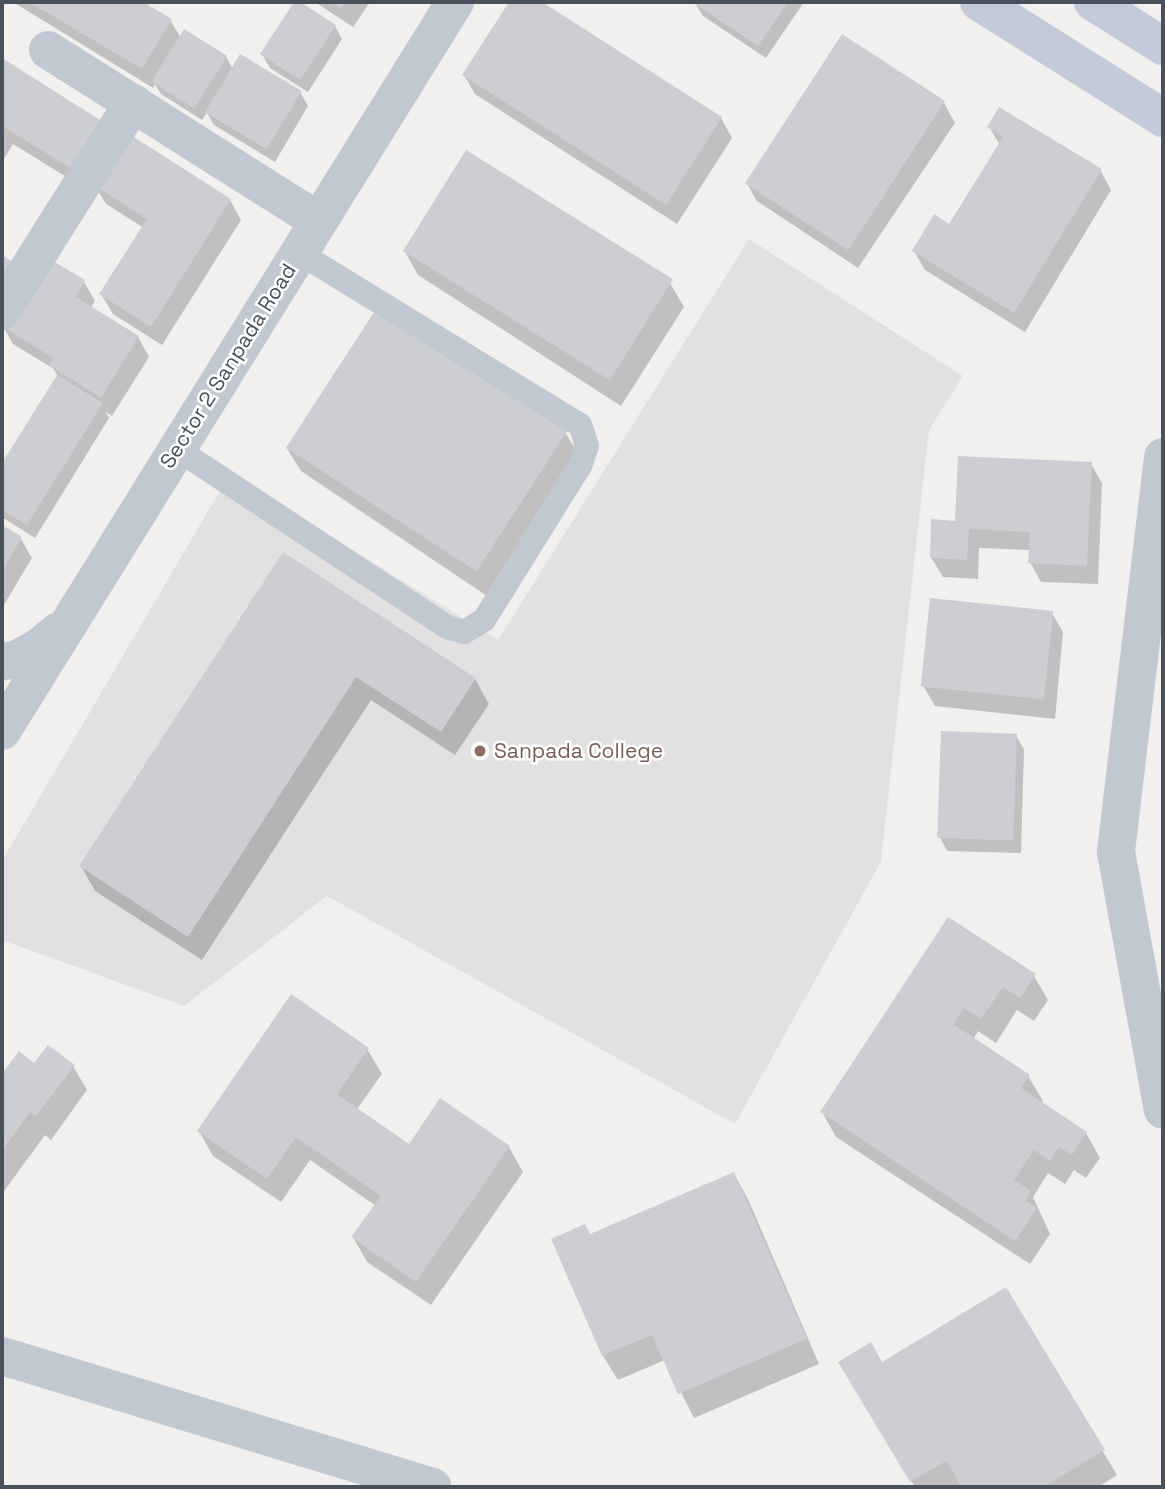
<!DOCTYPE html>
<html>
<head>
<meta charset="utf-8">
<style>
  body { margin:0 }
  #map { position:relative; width:1165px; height:1489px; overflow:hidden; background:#f2efef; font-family:"Space Grotesk",sans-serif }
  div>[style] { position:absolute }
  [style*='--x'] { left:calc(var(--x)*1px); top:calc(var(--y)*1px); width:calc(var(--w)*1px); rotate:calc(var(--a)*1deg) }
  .education>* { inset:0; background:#e3e0e1 }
  .shadow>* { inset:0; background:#0003 }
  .building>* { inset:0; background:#ccced4; transform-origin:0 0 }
  .service>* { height:24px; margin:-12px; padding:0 12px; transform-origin:12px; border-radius:12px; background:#c0c8d1 }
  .minor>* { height:38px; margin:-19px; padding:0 19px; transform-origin:19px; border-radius:19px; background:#c0c8d1 }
  .secondary>* { height:38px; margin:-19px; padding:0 19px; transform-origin:19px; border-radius:19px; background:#c2cbd7 }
  .dots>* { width:19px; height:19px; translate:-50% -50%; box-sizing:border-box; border:4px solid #fff; border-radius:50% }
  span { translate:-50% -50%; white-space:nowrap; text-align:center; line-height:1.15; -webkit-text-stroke:5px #fff; paint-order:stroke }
  .street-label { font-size:21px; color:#48515c }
  .education-label { font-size:21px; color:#785e54 }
  .left { translate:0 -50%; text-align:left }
  .frame { position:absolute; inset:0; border:4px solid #48515c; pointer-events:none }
</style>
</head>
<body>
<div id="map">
  <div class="education">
    <div style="clip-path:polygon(749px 239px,963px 376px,929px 430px,881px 862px,735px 1124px,327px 896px,184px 1006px,2px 940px,2px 861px,230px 474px,498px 640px)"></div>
  </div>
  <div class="shadow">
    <div style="clip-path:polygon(13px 2px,139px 2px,170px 20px,181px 38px,185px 31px,226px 57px,233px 69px,300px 92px,308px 106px,275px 162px,214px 125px,207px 113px,202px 120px,161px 94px,155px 84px,153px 88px)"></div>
    <div style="clip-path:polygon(296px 2px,335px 26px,342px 39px,308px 92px,270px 68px,262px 54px)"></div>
    <div style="clip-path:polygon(315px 2px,370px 2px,353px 27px)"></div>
    <div style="clip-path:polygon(511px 2px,539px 2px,721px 118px,732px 138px,677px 224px,475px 94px,464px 75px)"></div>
    <div style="clip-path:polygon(804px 2px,766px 58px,703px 16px,695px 3px)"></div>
    <div style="clip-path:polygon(2px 60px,230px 200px,241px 220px,162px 345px,113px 314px,101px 294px,144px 228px,106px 204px,94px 184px,89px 191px,13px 144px,2px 162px)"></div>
    <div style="clip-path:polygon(944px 103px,955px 123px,858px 268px,757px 201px,746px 182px)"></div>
    <div style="clip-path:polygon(989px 127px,1100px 170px,1111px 190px,1025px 332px,925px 270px,914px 251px,950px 227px,1000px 145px)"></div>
    <div style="clip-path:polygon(404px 250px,670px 283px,684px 307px,621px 406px,418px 275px)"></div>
    <div style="clip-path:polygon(2px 257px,21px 269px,84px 282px,95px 301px,91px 308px,138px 337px,149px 357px,112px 416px,106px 412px,109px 418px,35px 538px,2px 517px,2px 466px,58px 377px,54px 369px,13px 344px,5px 330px,2px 335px)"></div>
    <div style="clip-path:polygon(565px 432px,580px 457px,487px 596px,301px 471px,286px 447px)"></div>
    <div style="clip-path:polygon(1091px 464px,1102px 483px,1098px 584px,1041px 582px,1030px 562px,1031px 550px,979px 548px,978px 579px,943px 577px,931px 557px,957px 523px)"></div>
    <div style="clip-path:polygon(2px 527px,21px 539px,32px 558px,2px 608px)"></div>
    <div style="clip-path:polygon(283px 555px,475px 679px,489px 704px,455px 755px,371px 700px,202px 960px,95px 891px,81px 866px)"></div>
    <div style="clip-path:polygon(1052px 613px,1063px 632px,1055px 719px,935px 706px,924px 687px)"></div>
    <div style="clip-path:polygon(1016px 736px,1024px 749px,1021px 853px,947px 851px,940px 837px)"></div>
    <div style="clip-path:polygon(949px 919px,1034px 976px,1048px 1000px,1034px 1021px,1017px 1010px,996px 1043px,978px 1031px,973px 1040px,1028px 1076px,1043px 1101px,1041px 1103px,1086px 1133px,1100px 1158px,1086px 1178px,1074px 1170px,1065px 1184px,1048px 1173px,1033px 1197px,1050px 1234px,1030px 1264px,836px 1137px,822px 1112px)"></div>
    <div style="clip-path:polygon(367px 1049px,382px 1074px,357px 1109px,410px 1146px,509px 1147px,523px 1172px,431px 1305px,367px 1262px,353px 1237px,376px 1206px,310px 1160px,281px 1202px,213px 1156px,199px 1131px)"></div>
    <div style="clip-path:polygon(19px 1053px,35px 1065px,73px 1066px,87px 1090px,51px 1140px,45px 1135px,2px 1194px,2px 1077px)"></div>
    <div style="clip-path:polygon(734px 1174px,748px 1199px,819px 1364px,694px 1418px,665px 1360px,618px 1380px,603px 1356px,553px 1240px,590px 1236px)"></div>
    <div style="clip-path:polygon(1006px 1290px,1117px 1475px,1098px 1487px,964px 1487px,962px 1484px,956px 1487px,915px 1487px,855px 1387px,882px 1364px)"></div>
  </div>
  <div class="building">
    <div style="clip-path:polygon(29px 2px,143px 2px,172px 19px,142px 69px)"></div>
    <div style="clip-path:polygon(294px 2px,300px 2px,336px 25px,300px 80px,260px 54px)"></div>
    <div style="clip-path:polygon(331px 2px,346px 2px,341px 9px)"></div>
    <div style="clip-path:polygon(509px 2px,542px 2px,722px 117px,666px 205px,462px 75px)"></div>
    <div style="clip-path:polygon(692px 2px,788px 2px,758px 46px)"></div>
    <div style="left:184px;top:29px;width:51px;height:62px;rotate:32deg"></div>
    <div style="left:842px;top:34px;width:123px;height:178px;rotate:33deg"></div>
    <div style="left:240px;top:54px;width:72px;height:68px;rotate:31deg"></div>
    <div style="clip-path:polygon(2px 58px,108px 125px,78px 173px,2px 126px)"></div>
    <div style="clip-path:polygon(999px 107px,1102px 169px,1014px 313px,912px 251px,934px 214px,949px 224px,1003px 137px,987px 127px)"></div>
    <div style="clip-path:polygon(126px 132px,231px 199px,151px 327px,99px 294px,147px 219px,92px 184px)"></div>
    <div style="left:466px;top:150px;width:244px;height:119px;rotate:32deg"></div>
    <div style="clip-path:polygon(2px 255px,22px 268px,2px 299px)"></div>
    <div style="clip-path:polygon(43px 255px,85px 280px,76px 297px,139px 336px,101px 398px,49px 365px,53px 358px,2px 326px)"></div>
    <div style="left:378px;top:306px;width:227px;height:169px;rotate:33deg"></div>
    <div style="clip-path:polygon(57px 375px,103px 403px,27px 525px,2px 510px,2px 463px)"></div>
    <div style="clip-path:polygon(958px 456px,1092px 462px,1087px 566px,1028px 563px,1030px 532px,969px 529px,967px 560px,930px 558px,931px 519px,955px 521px)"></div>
    <div style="clip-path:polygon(2px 525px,22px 537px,2px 571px)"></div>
    <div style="clip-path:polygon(283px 552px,476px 678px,441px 732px,356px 677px,188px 937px,79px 866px)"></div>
    <div style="left:930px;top:598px;width:124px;height:89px;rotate:6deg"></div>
    <div style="left:941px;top:731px;width:76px;height:107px;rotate:2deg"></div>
    <div style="clip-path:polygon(948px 917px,1036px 974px,1020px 998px,1003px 987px,981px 1019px,964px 1008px,953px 1024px,1030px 1075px,1021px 1088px,1087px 1132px,1072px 1155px,1059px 1147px,1050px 1161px,1034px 1150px,1014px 1180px,1031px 1191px,1025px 1200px,1037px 1208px,1015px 1241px,820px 1112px)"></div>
    <div style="clip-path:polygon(291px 994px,369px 1048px,337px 1094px,409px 1144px,440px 1098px,510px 1146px,416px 1282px,351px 1237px,381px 1196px,296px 1137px,267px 1179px,197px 1131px)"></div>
    <div style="clip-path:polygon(48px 1045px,75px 1065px,36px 1116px,30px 1112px,2px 1151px,2px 1074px,19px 1051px,34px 1063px)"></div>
    <div style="clip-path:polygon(734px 1172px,807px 1339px,678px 1394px,652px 1335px,602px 1356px,551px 1239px,585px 1224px,590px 1234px)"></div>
    <div style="clip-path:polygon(1006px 1287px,1105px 1450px,1043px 1487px,962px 1487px,946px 1461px,910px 1482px,838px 1362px,871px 1342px,882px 1362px)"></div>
  </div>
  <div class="service">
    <div style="--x:177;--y:449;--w:323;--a:33.4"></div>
    <div style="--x:447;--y:627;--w:18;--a:16"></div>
    <div style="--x:464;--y:632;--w:23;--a:-31"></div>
    <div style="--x:484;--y:620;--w:181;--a:-58.1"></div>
    <div style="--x:580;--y:466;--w:21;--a:-71"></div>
    <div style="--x:587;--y:446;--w:22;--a:-108"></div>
    <div style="--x:580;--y:425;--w:329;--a:-148.5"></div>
  </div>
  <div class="minor">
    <div style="--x:48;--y:50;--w:320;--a:32.3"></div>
    <div style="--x:2;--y:311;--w:246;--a:-57.8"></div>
    <div style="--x:1163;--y:457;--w:398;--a:96.8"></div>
    <div style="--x:1116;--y:852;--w:262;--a:79.7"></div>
    <div style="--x:2;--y:661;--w:13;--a:-4"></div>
    <div style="--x:15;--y:660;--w:26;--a:-28"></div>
    <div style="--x:38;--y:648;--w:25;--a:-40"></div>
    <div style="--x:2;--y:731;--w:858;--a:-58.14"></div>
    <div style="--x:2;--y:1356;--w:450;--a:16.9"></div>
  </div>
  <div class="secondary">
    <div style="--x:979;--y:2;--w:218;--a:32.2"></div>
    <div style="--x:1093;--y:2;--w:83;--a:32.2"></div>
  </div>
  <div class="dots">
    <div style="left:480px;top:751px;background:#8d6e63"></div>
  </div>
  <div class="street-label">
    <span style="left:228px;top:366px;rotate:-58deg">Sector 2 Sanpada Road</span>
  </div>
  <div class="education-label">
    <span class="left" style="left:494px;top:751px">Sanpada College</span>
  </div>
  <div class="frame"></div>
</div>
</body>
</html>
